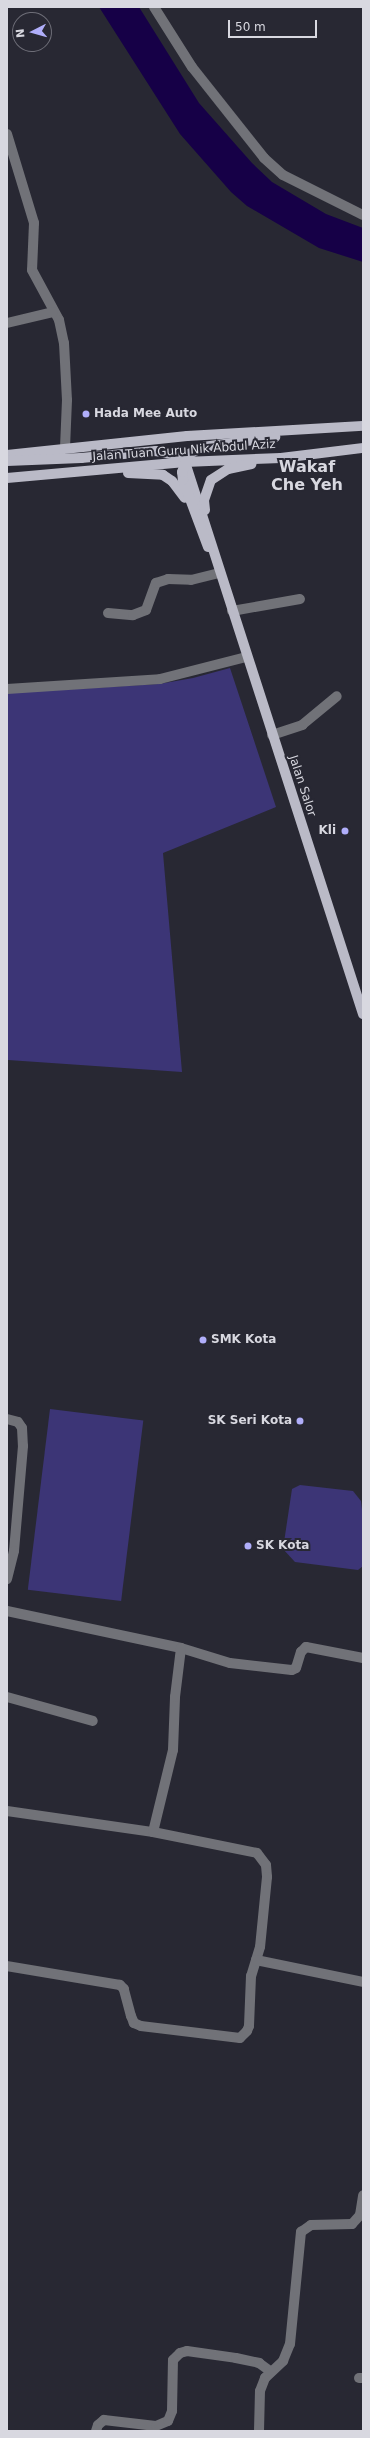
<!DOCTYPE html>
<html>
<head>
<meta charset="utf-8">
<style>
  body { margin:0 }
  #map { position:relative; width:370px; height:2438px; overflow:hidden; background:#282833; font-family:"DejaVu Sans",sans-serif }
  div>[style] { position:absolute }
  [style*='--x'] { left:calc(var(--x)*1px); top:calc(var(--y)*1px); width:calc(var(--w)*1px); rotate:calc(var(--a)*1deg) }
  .green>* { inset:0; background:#3c3576; transform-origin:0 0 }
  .water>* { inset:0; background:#160047 }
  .minor>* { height:10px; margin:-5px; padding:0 5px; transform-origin:5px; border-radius:5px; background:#717278 }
  .major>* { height:10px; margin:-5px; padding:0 5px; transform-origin:5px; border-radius:5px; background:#babac7 }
  .dots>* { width:11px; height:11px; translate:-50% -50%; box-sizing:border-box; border:2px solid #282833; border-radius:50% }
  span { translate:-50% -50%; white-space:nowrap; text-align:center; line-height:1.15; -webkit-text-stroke:4px #282833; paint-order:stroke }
  .poi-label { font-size:12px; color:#d8d8e0; font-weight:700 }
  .left { translate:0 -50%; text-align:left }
  .right { translate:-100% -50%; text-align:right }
  .street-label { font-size:12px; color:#d8d8e0 }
  .district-label { font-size:16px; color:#d8d8e0; font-weight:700 }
  .frame { position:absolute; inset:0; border:8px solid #d8d8e0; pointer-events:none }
  .north { position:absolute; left:12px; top:12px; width:40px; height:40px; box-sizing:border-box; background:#282833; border:1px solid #6e6e78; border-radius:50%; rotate:264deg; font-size:11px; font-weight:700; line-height:16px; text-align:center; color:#d8d8e0 }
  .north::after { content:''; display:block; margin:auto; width:14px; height:18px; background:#b0aefa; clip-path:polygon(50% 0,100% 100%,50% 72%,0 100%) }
  .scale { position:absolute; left:228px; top:20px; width:89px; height:18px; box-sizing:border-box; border:2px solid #d8d8e0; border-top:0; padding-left:5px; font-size:12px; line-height:14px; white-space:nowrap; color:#d8d8e0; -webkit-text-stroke:3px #282833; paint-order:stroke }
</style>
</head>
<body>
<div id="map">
  <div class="green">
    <div style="clip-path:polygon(230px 668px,276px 807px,163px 853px,182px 1072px,8px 1060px,7px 693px,159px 684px,193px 678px)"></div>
    <div style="left:50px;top:1409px;width:94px;height:182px;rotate:7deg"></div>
    <div style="clip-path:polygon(300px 1485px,353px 1491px,361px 1501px,363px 1518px,363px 1566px,358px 1570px,295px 1562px,283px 1549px,292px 1489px)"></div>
  </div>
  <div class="water">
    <div style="clip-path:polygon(99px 7px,139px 7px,199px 103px,252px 163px,272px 182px,326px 214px,363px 228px,363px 262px,319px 248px,247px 206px,231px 192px,180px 134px)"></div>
  </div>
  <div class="minor">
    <div style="--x:154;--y:7;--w:71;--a:57.7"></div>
    <div style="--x:192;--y:67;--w:116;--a:51.6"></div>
    <div style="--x:264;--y:158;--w:25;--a:42"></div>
    <div style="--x:283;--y:175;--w:89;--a:26.6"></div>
    <div style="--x:7;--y:134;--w:93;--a:73.1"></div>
    <div style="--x:34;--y:223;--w:47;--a:92.4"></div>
    <div style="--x:32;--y:270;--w:57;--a:61.6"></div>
    <div style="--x:59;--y:320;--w:24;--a:78"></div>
    <div style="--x:64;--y:343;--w:57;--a:87"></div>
    <div style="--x:67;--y:400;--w:47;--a:92.4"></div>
    <div style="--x:7;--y:323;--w:47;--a:-13.4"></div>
    <div style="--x:232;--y:611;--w:69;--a:-10"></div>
    <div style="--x:108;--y:613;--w:25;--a:5"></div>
    <div style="--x:133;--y:615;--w:14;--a:-21"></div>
    <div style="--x:146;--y:610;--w:29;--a:-70"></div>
    <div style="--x:156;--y:583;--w:13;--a:-18"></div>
    <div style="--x:168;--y:579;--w:23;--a:2"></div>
    <div style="--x:191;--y:580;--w:30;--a:-14"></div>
    <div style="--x:7;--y:689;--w:153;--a:-3.7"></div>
    <div style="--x:160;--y:679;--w:89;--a:-14.3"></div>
    <div style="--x:272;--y:735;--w:32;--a:-18"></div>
    <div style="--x:302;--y:725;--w:45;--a:-39.6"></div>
    <div style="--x:7;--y:1419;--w:11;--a:15"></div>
    <div style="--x:18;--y:1422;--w:7;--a:56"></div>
    <div style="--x:22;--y:1428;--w:18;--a:87"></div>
    <div style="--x:23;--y:1446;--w:105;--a:94.9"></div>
    <div style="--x:14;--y:1551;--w:29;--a:104"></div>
    <div style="--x:7;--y:1611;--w:178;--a:12"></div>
    <div style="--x:181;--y:1648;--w:51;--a:17"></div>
    <div style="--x:230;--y:1663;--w:62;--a:6.4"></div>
    <div style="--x:292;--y:1670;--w:4;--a:-27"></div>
    <div style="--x:296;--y:1668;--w:17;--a:-73"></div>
    <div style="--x:301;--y:1652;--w:7;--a:-45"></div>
    <div style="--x:306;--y:1647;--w:58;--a:10.9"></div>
    <div style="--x:7;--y:1697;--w:89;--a:15.6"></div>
    <div style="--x:7;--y:1811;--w:148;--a:8.2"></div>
    <div style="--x:153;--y:1832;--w:106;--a:11.4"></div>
    <div style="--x:257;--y:1853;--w:15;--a:53"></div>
    <div style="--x:266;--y:1865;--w:12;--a:85"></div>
    <div style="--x:267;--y:1877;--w:70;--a:95.7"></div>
    <div style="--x:260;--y:1947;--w:30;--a:107"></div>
    <div style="--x:251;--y:1976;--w:50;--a:92.3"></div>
    <div style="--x:249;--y:2026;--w:5;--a:112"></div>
    <div style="--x:247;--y:2031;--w:10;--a:135"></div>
    <div style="--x:240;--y:2038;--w:100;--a:-173.1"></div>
    <div style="--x:141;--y:2026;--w:8;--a:-157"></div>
    <div style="--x:134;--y:2023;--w:8;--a:-113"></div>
    <div style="--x:131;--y:2016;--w:28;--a:-105"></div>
    <div style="--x:124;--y:1989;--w:6;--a:-135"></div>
    <div style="--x:120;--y:1985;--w:115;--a:-170.5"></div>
    <div style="--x:153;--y:1832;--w:84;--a:-76.3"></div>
    <div style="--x:173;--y:1750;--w:53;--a:-87.8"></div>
    <div style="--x:175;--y:1697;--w:49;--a:-83"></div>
    <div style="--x:256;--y:1960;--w:109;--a:11.6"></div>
    <div style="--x:359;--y:2378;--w:4;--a:0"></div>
    <div style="--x:96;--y:2431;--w:6;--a:-72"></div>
    <div style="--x:98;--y:2425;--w:8;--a:-40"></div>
    <div style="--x:104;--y:2420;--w:52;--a:6.6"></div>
    <div style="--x:156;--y:2426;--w:13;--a:-23"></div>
    <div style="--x:168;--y:2421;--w:11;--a:-68"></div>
    <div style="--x:172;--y:2411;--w:51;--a:-88.9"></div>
    <div style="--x:173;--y:2360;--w:10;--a:-45"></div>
    <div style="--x:180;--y:2353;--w:7;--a:-16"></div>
    <div style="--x:187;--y:2351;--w:49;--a:8.1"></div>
    <div style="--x:236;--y:2358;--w:24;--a:12"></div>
    <div style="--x:259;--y:2363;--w:14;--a:36"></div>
    <div style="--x:259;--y:2431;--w:40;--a:-88.6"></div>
    <div style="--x:260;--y:2391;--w:14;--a:-69"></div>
    <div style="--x:265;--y:2378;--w:25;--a:-43"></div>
    <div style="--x:283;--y:2361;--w:18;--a:-68"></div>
    <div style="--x:290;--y:2344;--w:113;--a:-84.4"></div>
    <div style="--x:301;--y:2232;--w:12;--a:-35"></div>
    <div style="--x:311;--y:2225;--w:41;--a:-1.4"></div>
    <div style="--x:352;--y:2224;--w:12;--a:-48"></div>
    <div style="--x:360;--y:2215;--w:20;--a:-81"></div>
  </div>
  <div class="major">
    <div style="--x:7;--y:455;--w:181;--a:-6"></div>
    <div style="--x:187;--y:436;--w:176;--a:-3.3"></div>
    <div style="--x:7;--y:461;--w:74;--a:-2.3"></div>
    <div style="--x:81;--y:458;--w:75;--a:-5.3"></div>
    <div style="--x:156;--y:451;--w:20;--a:11"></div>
    <div style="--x:176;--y:455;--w:11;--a:38"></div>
    <div style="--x:185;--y:462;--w:580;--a:72.13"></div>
    <div style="--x:128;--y:473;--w:35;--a:3"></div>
    <div style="--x:163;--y:475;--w:11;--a:34"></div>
    <div style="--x:172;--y:481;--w:21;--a:53"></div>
    <div style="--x:7;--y:478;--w:179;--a:-5.1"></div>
    <div style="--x:185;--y:462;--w:96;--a:-2.4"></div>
    <div style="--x:281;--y:458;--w:83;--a:-7"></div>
    <div style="--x:205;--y:510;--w:10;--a:-96"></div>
    <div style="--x:204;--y:500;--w:21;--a:-71"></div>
    <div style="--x:211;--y:480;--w:20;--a:-33"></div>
    <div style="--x:228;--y:469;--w:24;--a:-12"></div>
    <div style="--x:208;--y:547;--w:72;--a:-110.5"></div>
    <div style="--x:183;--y:480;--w:8;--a:-97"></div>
    <div style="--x:182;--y:472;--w:19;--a:-69"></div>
    <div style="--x:189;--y:454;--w:16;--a:-27"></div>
    <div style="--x:203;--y:447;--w:73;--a:-7.9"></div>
  </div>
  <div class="dots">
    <div style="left:86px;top:414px;background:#b0aefa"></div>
    <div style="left:345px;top:831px;background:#b0aefa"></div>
    <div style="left:203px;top:1340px;background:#b0aefa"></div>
    <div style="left:300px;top:1421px;background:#b0aefa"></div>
    <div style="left:248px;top:1546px;background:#b0aefa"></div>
  </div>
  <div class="poi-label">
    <span class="left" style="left:94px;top:414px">Hada Mee Auto</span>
    <span class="right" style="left:336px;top:831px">Kli</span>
    <span class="left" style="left:211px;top:1340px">SMK Kota</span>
    <span class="right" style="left:292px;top:1421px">SK Seri Kota</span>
    <span class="left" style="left:256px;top:1546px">SK Kota</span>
  </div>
  <div class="street-label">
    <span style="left:184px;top:451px;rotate:-4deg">Jalan Tuan Guru Nik Abdul Aziz</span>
    <span style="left:302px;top:786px;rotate:72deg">Jalan Salor</span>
  </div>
  <div class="district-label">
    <span style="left:307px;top:476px">Wakaf<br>Che Yeh</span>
  </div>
  <div class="frame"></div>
  <div class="north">N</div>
  <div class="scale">50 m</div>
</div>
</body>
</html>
